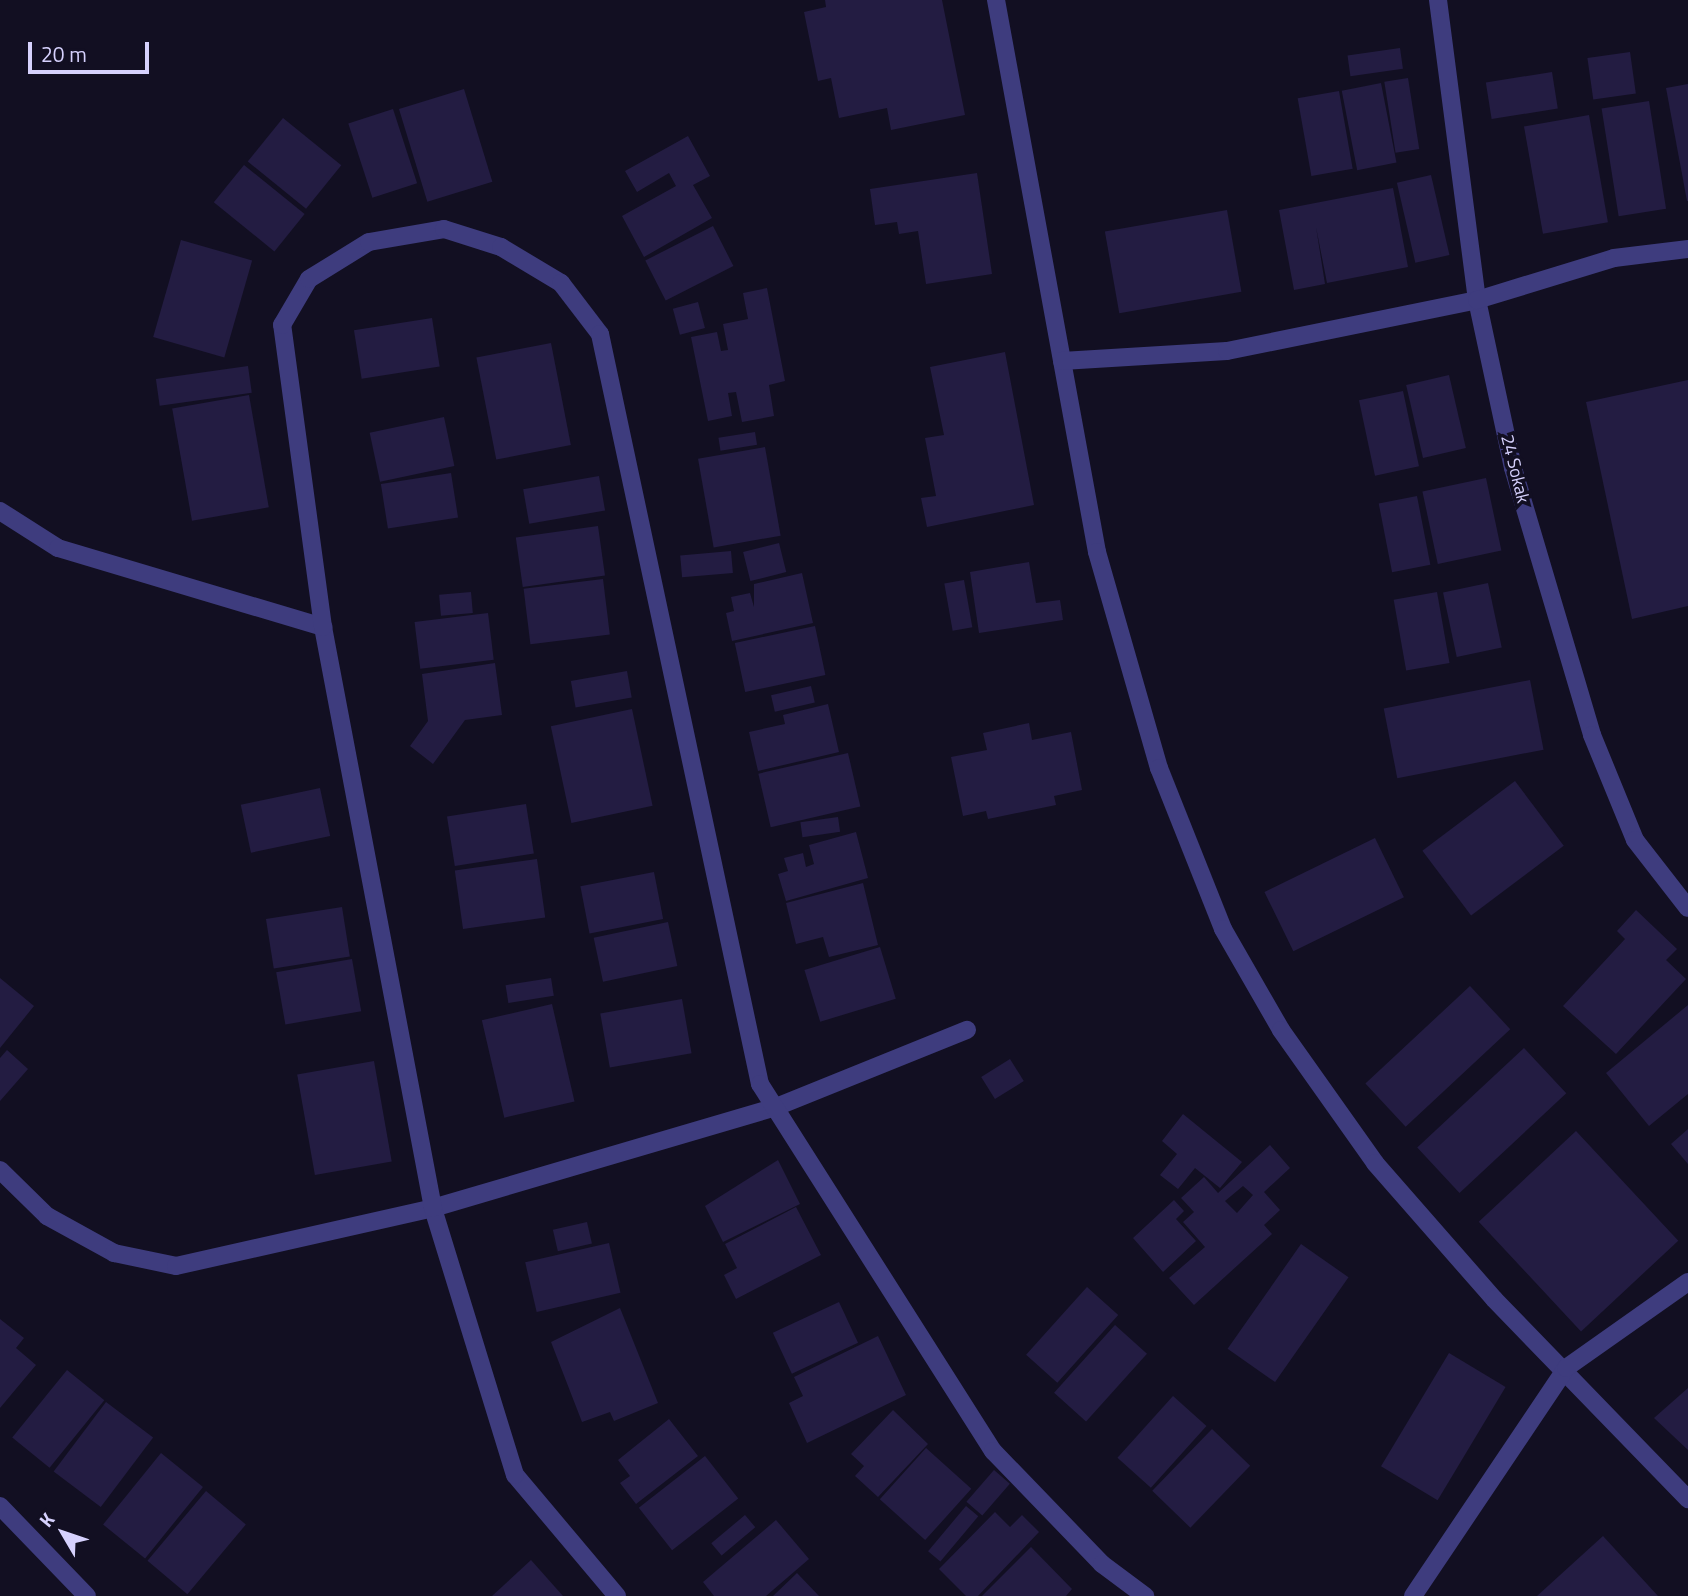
<!DOCTYPE html>
<html>
<head>
<meta charset="utf-8">
<style>
  body { margin:0 }
  #map { position:relative; width:1688px; height:1596px; overflow:hidden; background:#120f22; font-family:"Titillium Web",sans-serif }
  div>[style] { position:absolute }
  [style*='--x'] { left:calc(var(--x)*1px); top:calc(var(--y)*1px); width:calc(var(--w)*1px); rotate:calc(var(--a)*1deg) }
  .building>* { inset:0; background:#231c42; transform-origin:0 0 }
  .minor>* { height:18px; margin:-9px; padding:0 9px; transform-origin:9px; border-radius:9px; background:#3e3c7e }
  span { translate:-50% -50%; white-space:nowrap; text-align:center; line-height:1.15; -webkit-text-stroke:7px #120f22; paint-order:stroke }
  .street-label { font-size:18px; color:#d6d1fd }
  .north { position:absolute; left:28px; top:1498px; width:70px; height:70px; -webkit-text-stroke:5px #120f22; paint-order:stroke; rotate:309deg; font-size:19px; font-weight:700; line-height:28px; text-align:center; color:#d6d1fd }
  .north::after { content:''; display:block; margin:auto; width:24px; height:32px; background:#d6d1fd; clip-path:polygon(50% 0,100% 100%,50% 72%,0 100%) }
  .scale { position:absolute; left:28px; top:42px; width:121px; height:32px; box-sizing:border-box; border:4px solid #d6d1fd; border-top:0; padding-left:9px; font-size:21px; line-height:24px; white-space:nowrap; color:#d6d1fd; -webkit-text-stroke:5px #120f22; paint-order:stroke }
</style>
</head>
<body>
<div id="map">
  <div class="building">
    <div style="clip-path:polygon(825px 0,942px 0,965px 115px,891px 130px,887px 108px,839px 118px,831px 78px,818px 81px,804px 12px,826px 7px)"></div>
    <div style="left:1400px;top:48px;width:21px;height:53px;rotate:82deg"></div>
    <div style="left:1630px;top:52px;width:42px;height:43px;rotate:82deg"></div>
    <div style="left:1552px;top:72px;width:37px;height:67px;rotate:81deg"></div>
    <div style="left:1408px;top:78px;width:72px;height:24px;rotate:81deg"></div>
    <div style="left:1381px;top:83px;width:81px;height:40px;rotate:79deg"></div>
    <div style="clip-path:polygon(1688px 84px,1688px 201px,1687px 201px,1666px 88px)"></div>
    <div style="left:464px;top:89px;width:97px;height:68px;rotate:73deg"></div>
    <div style="left:1339px;top:91px;width:79px;height:42px;rotate:80deg"></div>
    <div style="left:1649px;top:101px;width:109px;height:48px;rotate:81deg"></div>
    <div style="left:393px;top:109px;width:78px;height:47px;rotate:72deg"></div>
    <div style="left:1589px;top:115px;width:109px;height:66px;rotate:80deg"></div>
    <div style="left:283px;top:118px;width:75px;height:56px;rotate:39deg"></div>
    <div style="clip-path:polygon(688px 136px,710px 176px,693px 185px,712px 218px,644px 257px,622px 216px,676px 186px,669px 173px,637px 192px,625px 171px)"></div>
    <div style="left:244px;top:165px;width:78px;height:48px;rotate:39deg"></div>
    <div style="clip-path:polygon(977px 173px,992px 274px,926px 284px,918px 231px,899px 234px,897px 222px,875px 225px,870px 189px)"></div>
    <div style="left:1431px;top:175px;width:82px;height:35px;rotate:77deg"></div>
    <div style="clip-path:polygon(1393px 188px,1408px 267px,1327px 283px,1316px 227px,1325px 284px,1294px 290px,1279px 210px)"></div>
    <div style="left:1227px;top:210px;width:83px;height:124px;rotate:80deg"></div>
    <div style="left:713px;top:226px;width:45px;height:76px;rotate:63deg"></div>
    <div style="left:181px;top:240px;width:74px;height:101px;rotate:16deg"></div>
    <div style="clip-path:polygon(767px 288px,785px 381px,769px 385px,774px 416px,742px 422px,736px 392px,728px 393px,732px 416px,708px 421px,691px 337px,717px 332px,721px 351px,728px 350px,723px 324px,748px 319px,743px 293px)"></div>
    <div style="left:698px;top:302px;width:27px;height:26px;rotate:75deg"></div>
    <div style="left:432px;top:318px;width:49px;height:79px;rotate:81deg"></div>
    <div style="left:551px;top:343px;width:104px;height:76px;rotate:79deg"></div>
    <div style="clip-path:polygon(1005px 352px,1034px 505px,927px 527px,921px 498px,936px 496px,925px 438px,944px 435px,930px 367px)"></div>
    <div style="left:248px;top:366px;width:27px;height:93px;rotate:82deg"></div>
    <div style="left:1449px;top:375px;width:75px;height:44px;rotate:77deg"></div>
    <div style="clip-path:polygon(1688px 380px,1688px 606px,1632px 619px,1586px 402px)"></div>
    <div style="left:1403px;top:391px;width:77px;height:45px;rotate:78deg"></div>
    <div style="left:249px;top:395px;width:114px;height:78px;rotate:80deg"></div>
    <div style="left:444px;top:417px;width:50px;height:76px;rotate:78deg"></div>
    <div style="left:755px;top:432px;width:13px;height:37px;rotate:81deg"></div>
    <div style="left:765px;top:447px;width:90px;height:68px;rotate:80deg"></div>
    <div style="left:451px;top:473px;width:45px;height:71px;rotate:81deg"></div>
    <div style="left:599px;top:476px;width:35px;height:77px;rotate:80deg"></div>
    <div style="left:1486px;top:478px;width:74px;height:65px;rotate:78deg"></div>
    <div style="left:1417px;top:496px;width:70px;height:39px;rotate:79deg"></div>
    <div style="left:598px;top:526px;width:50px;height:83px;rotate:82deg"></div>
    <div style="left:779px;top:543px;width:30px;height:37px;rotate:76deg"></div>
    <div style="left:731px;top:551px;width:22px;height:51px;rotate:85deg"></div>
    <div style="clip-path:polygon(1029px 562px,1036px 603px,1060px 600px,1063px 620px,979px 633px,970px 572px)"></div>
    <div style="clip-path:polygon(802px 573px,813px 623px,732px 641px,726px 613px,734px 611px,731px 597px,750px 593px,754px 607px,754px 584px)"></div>
    <div style="left:603px;top:579px;width:56px;height:80px;rotate:83deg"></div>
    <div style="left:964px;top:580px;width:48px;height:20px;rotate:80deg"></div>
    <div style="left:1488px;top:583px;width:66px;height:46px;rotate:78deg"></div>
    <div style="left:471px;top:592px;width:21px;height:32px;rotate:85deg"></div>
    <div style="left:1437px;top:592px;width:72px;height:44px;rotate:80deg"></div>
    <div style="left:488px;top:613px;width:47px;height:74px;rotate:83deg"></div>
    <div style="left:815px;top:626px;width:50px;height:82px;rotate:78deg"></div>
    <div style="clip-path:polygon(495px 663px,502px 715px,465px 720px,433px 764px,410px 746px,428px 721px,422px 674px)"></div>
    <div style="left:627px;top:671px;width:27px;height:57px;rotate:80deg"></div>
    <div style="left:1530px;top:680px;width:71px;height:149px;rotate:79deg"></div>
    <div style="left:811px;top:686px;width:17px;height:41px;rotate:77deg"></div>
    <div style="clip-path:polygon(828px 704px,839px 752px,758px 771px,749px 732px,785px 724px,783px 715px)"></div>
    <div style="left:632px;top:709px;width:99px;height:83px;rotate:78deg"></div>
    <div style="clip-path:polygon(1029px 723px,1032px 740px,1071px 732px,1082px 790px,1054px 796px,1056px 805px,988px 819px,986px 811px,963px 816px,951px 757px,987px 750px,983px 733px)"></div>
    <div style="left:848px;top:753px;width:55px;height:92px;rotate:77deg"></div>
    <div style="left:1515px;top:781px;width:81px;height:116px;rotate:53deg"></div>
    <div style="left:320px;top:788px;width:49px;height:81px;rotate:78deg"></div>
    <div style="left:526px;top:804px;width:50px;height:80px;rotate:81deg"></div>
    <div style="left:838px;top:817px;width:15px;height:38px;rotate:82deg"></div>
    <div style="clip-path:polygon(856px 832px,868px 878px,786px 901px,778px 874px,788px 871px,784px 858px,803px 853px,806px 867px,814px 864px,809px 845px)"></div>
    <div style="left:1375px;top:838px;width:66px;height:123px;rotate:64deg"></div>
    <div style="left:537px;top:859px;width:59px;height:83px;rotate:82deg"></div>
    <div style="left:654px;top:872px;width:48px;height:75px;rotate:79deg"></div>
    <div style="clip-path:polygon(863px 883px,878px 945px,829px 957px,823px 937px,796px 944px,786px 903px)"></div>
    <div style="left:342px;top:907px;width:50px;height:77px;rotate:81deg"></div>
    <div style="clip-path:polygon(1636px 910px,1677px 949px,1666px 960px,1686px 979px,1616px 1054px,1563px 1006px,1625px 939px,1617px 931px)"></div>
    <div style="left:668px;top:922px;width:45px;height:76px;rotate:78deg"></div>
    <div style="left:880px;top:947px;width:54px;height:79px;rotate:73deg"></div>
    <div style="left:352px;top:959px;width:53px;height:77px;rotate:80deg"></div>
    <div style="clip-path:polygon(0 978px,34px 1006px,0 1048px)"></div>
    <div style="left:551px;top:978px;width:18px;height:46px;rotate:81deg"></div>
    <div style="left:1470px;top:986px;width:59px;height:143px;rotate:47deg"></div>
    <div style="left:682px;top:999px;width:55px;height:83px;rotate:80deg"></div>
    <div style="left:552px;top:1004px;width:100px;height:72px;rotate:77deg"></div>
    <div style="clip-path:polygon(1688px 1005px,1688px 1094px,1649px 1126px,1606px 1073px)"></div>
    <div style="left:1524px;top:1048px;width:62px;height:146px;rotate:47deg"></div>
    <div style="clip-path:polygon(7px 1050px,28px 1069px,0 1101px,0 1058px)"></div>
    <div style="left:1010px;top:1059px;width:26px;height:34px;rotate:58deg"></div>
    <div style="left:374px;top:1061px;width:102px;height:78px;rotate:80deg"></div>
    <div style="clip-path:polygon(1183px 1114px,1242px 1162px,1220px 1188px,1195px 1168px,1178px 1189px,1160px 1175px,1177px 1154px,1162px 1141px)"></div>
    <div style="clip-path:polygon(1688px 1129px,1688px 1164px,1671px 1144px)"></div>
    <div style="left:1576px;top:1131px;width:150px;height:133px;rotate:47deg"></div>
    <div style="clip-path:polygon(evenodd,1270px 1145px,1290px 1168px,1264px 1192px,1280px 1210px,1264px 1225px,1272px 1234px,1194px 1305px,1169px 1278px,1205px 1247px,1183px 1222px,1194px 1212px,1181px 1198px,1204px 1177px,1218px 1193px,1270px 1145px,1243px 1186px,1253px 1195px,1237px 1213px,1225px 1201px,1243px 1186px)"></div>
    <div style="clip-path:polygon(778px 1160px,800px 1204px,723px 1242px,705px 1206px)"></div>
    <div style="clip-path:polygon(1174px 1200px,1184px 1211px,1176px 1219px,1196px 1241px,1163px 1272px,1133px 1238px)"></div>
    <div style="clip-path:polygon(796px 1207px,821px 1255px,736px 1299px,724px 1275px,737px 1268px,725px 1244px)"></div>
    <div style="left:587px;top:1222px;width:22px;height:35px;rotate:77deg"></div>
    <div style="left:609px;top:1243px;width:51px;height:86px;rotate:77deg"></div>
    <div style="left:1301px;top:1244px;width:58px;height:128px;rotate:35deg"></div>
    <div style="left:1087px;top:1287px;width:42px;height:91px;rotate:42deg"></div>
    <div style="left:839px;top:1302px;width:45px;height:73px;rotate:65deg"></div>
    <div style="clip-path:polygon(620px 1308px,658px 1403px,614px 1421px,610px 1412px,582px 1422px,551px 1342px)"></div>
    <div style="clip-path:polygon(0 1319px,24px 1338px,16px 1348px,36px 1365px,0 1408px)"></div>
    <div style="left:1115px;top:1325px;width:43px;height:91px;rotate:42deg"></div>
    <div style="clip-path:polygon(878px 1336px,906px 1395px,807px 1443px,789px 1403px,803px 1396px,794px 1377px)"></div>
    <div style="left:1449px;top:1353px;width:66px;height:132px;rotate:31deg"></div>
    <div style="left:67px;top:1370px;width:48px;height:87px;rotate:39deg"></div>
    <div style="clip-path:polygon(1688px 1388px,1688px 1450px,1654px 1418px)"></div>
    <div style="left:1173px;top:1396px;width:45px;height:83px;rotate:42deg"></div>
    <div style="left:106px;top:1402px;width:59px;height:87px;rotate:37deg"></div>
    <div style="clip-path:polygon(893px 1410px,928px 1444px,878px 1497px,855px 1476px,864px 1466px,851px 1454px)"></div>
    <div style="clip-path:polygon(669px 1419px,698px 1456px,636px 1504px,620px 1483px,630px 1476px,618px 1460px)"></div>
    <div style="left:1212px;top:1429px;width:53px;height:86px;rotate:44deg"></div>
    <div style="left:926px;top:1448px;width:61px;height:69px;rotate:42deg"></div>
    <div style="left:161px;top:1453px;width:54px;height:92px;rotate:39deg"></div>
    <div style="left:705px;top:1456px;width:54px;height:84px;rotate:52deg"></div>
    <div style="left:994px;top:1470px;width:21px;height:42px;rotate:41deg"></div>
    <div style="left:206px;top:1491px;width:52px;height:91px;rotate:40deg"></div>
    <div style="left:966px;top:1506px;width:16px;height:59px;rotate:40deg"></div>
    <div style="clip-path:polygon(995px 1512px,1010px 1527px,1022px 1515px,1039px 1532px,978px 1596px,966px 1596px,939px 1569px)"></div>
    <div style="left:745px;top:1515px;width:16px;height:44px;rotate:50deg"></div>
    <div style="clip-path:polygon(776px 1520px,809px 1559px,766px 1596px,714px 1596px,703px 1582px)"></div>
    <div style="clip-path:polygon(1603px 1536px,1658px 1596px,1537px 1596px)"></div>
    <div style="clip-path:polygon(1031px 1547px,1072px 1589px,1066px 1596px,982px 1596px)"></div>
    <div style="clip-path:polygon(531px 1560px,563px 1596px,492px 1596px)"></div>
    <div style="clip-path:polygon(797px 1573px,819px 1596px,773px 1596px)"></div>
  </div>
  <div class="minor">
    <div style="--x:996;--y:0;--w:561;--a:79.63"></div>
    <div style="--x:1097;--y:552;--w:225;--a:74"></div>
    <div style="--x:1159;--y:768;--w:173;--a:68.3"></div>
    <div style="--x:1223;--y:929;--w:116;--a:60.1"></div>
    <div style="--x:1281;--y:1030;--w:163;--a:54.7"></div>
    <div style="--x:1375;--y:1163;--w:181;--a:48.8"></div>
    <div style="--x:1494;--y:1299;--w:279;--a:45.9"></div>
    <div style="--x:1438;--y:0;--w:303;--a:82.6"></div>
    <div style="--x:1477;--y:300;--w:172;--a:77.9"></div>
    <div style="--x:1513;--y:468;--w:278;--a:73.5"></div>
    <div style="--x:1592;--y:735;--w:113;--a:67.7"></div>
    <div style="--x:1635;--y:840;--w:86;--a:52.1"></div>
    <div style="--x:1062;--y:361;--w:165;--a:-3.5"></div>
    <div style="--x:1227;--y:351;--w:255;--a:-11.5"></div>
    <div style="--x:1477;--y:300;--w:143;--a:-17"></div>
    <div style="--x:1614;--y:258;--w:75;--a:-6.9"></div>
    <div style="--x:0;--y:511;--w:69;--a:32.5"></div>
    <div style="--x:58;--y:548;--w:277;--a:16.6"></div>
    <div style="--x:0;--y:1170;--w:66;--a:44.4"></div>
    <div style="--x:47;--y:1216;--w:77;--a:28.9"></div>
    <div style="--x:114;--y:1253;--w:63;--a:11.8"></div>
    <div style="--x:176;--y:1266;--w:263;--a:-12.7"></div>
    <div style="--x:433;--y:1208;--w:358;--a:-16.4"></div>
    <div style="--x:776;--y:1107;--w:206;--a:-22"></div>
    <div style="--x:0;--y:1506;--w:125;--a:46"></div>
    <div style="--x:617;--y:1596;--w:158;--a:-130.1"></div>
    <div style="--x:515;--y:1475;--w:279;--a:-107.1"></div>
    <div style="--x:433;--y:1208;--w:591;--a:-100.72"></div>
    <div style="--x:323;--y:627;--w:305;--a:-97.7"></div>
    <div style="--x:282;--y:325;--w:53;--a:-59.6"></div>
    <div style="--x:309;--y:279;--w:70;--a:-31.7"></div>
    <div style="--x:369;--y:242;--w:76;--a:-9.8"></div>
    <div style="--x:444;--y:229;--w:60;--a:17.5"></div>
    <div style="--x:501;--y:247;--w:70;--a:31"></div>
    <div style="--x:561;--y:283;--w:64;--a:52.6"></div>
    <div style="--x:600;--y:334;--w:767;--a:77.96"></div>
    <div style="--x:760;--y:1084;--w:435;--a:57.6"></div>
    <div style="--x:993;--y:1451;--w:157;--a:46"></div>
    <div style="--x:1102;--y:1564;--w:54;--a:36.7"></div>
    <div style="--x:1413;--y:1596;--w:275;--a:-56.1"></div>
    <div style="--x:1566;--y:1368;--w:149;--a:-35.2"></div>
  </div>
  <div class="street-label">
    <span style="left:1515px;top:469px;rotate:76deg">24 Sokak</span>
  </div>
  <div class="north">K</div>
  <div class="scale">20 m</div>
</div>
</body>
</html>
